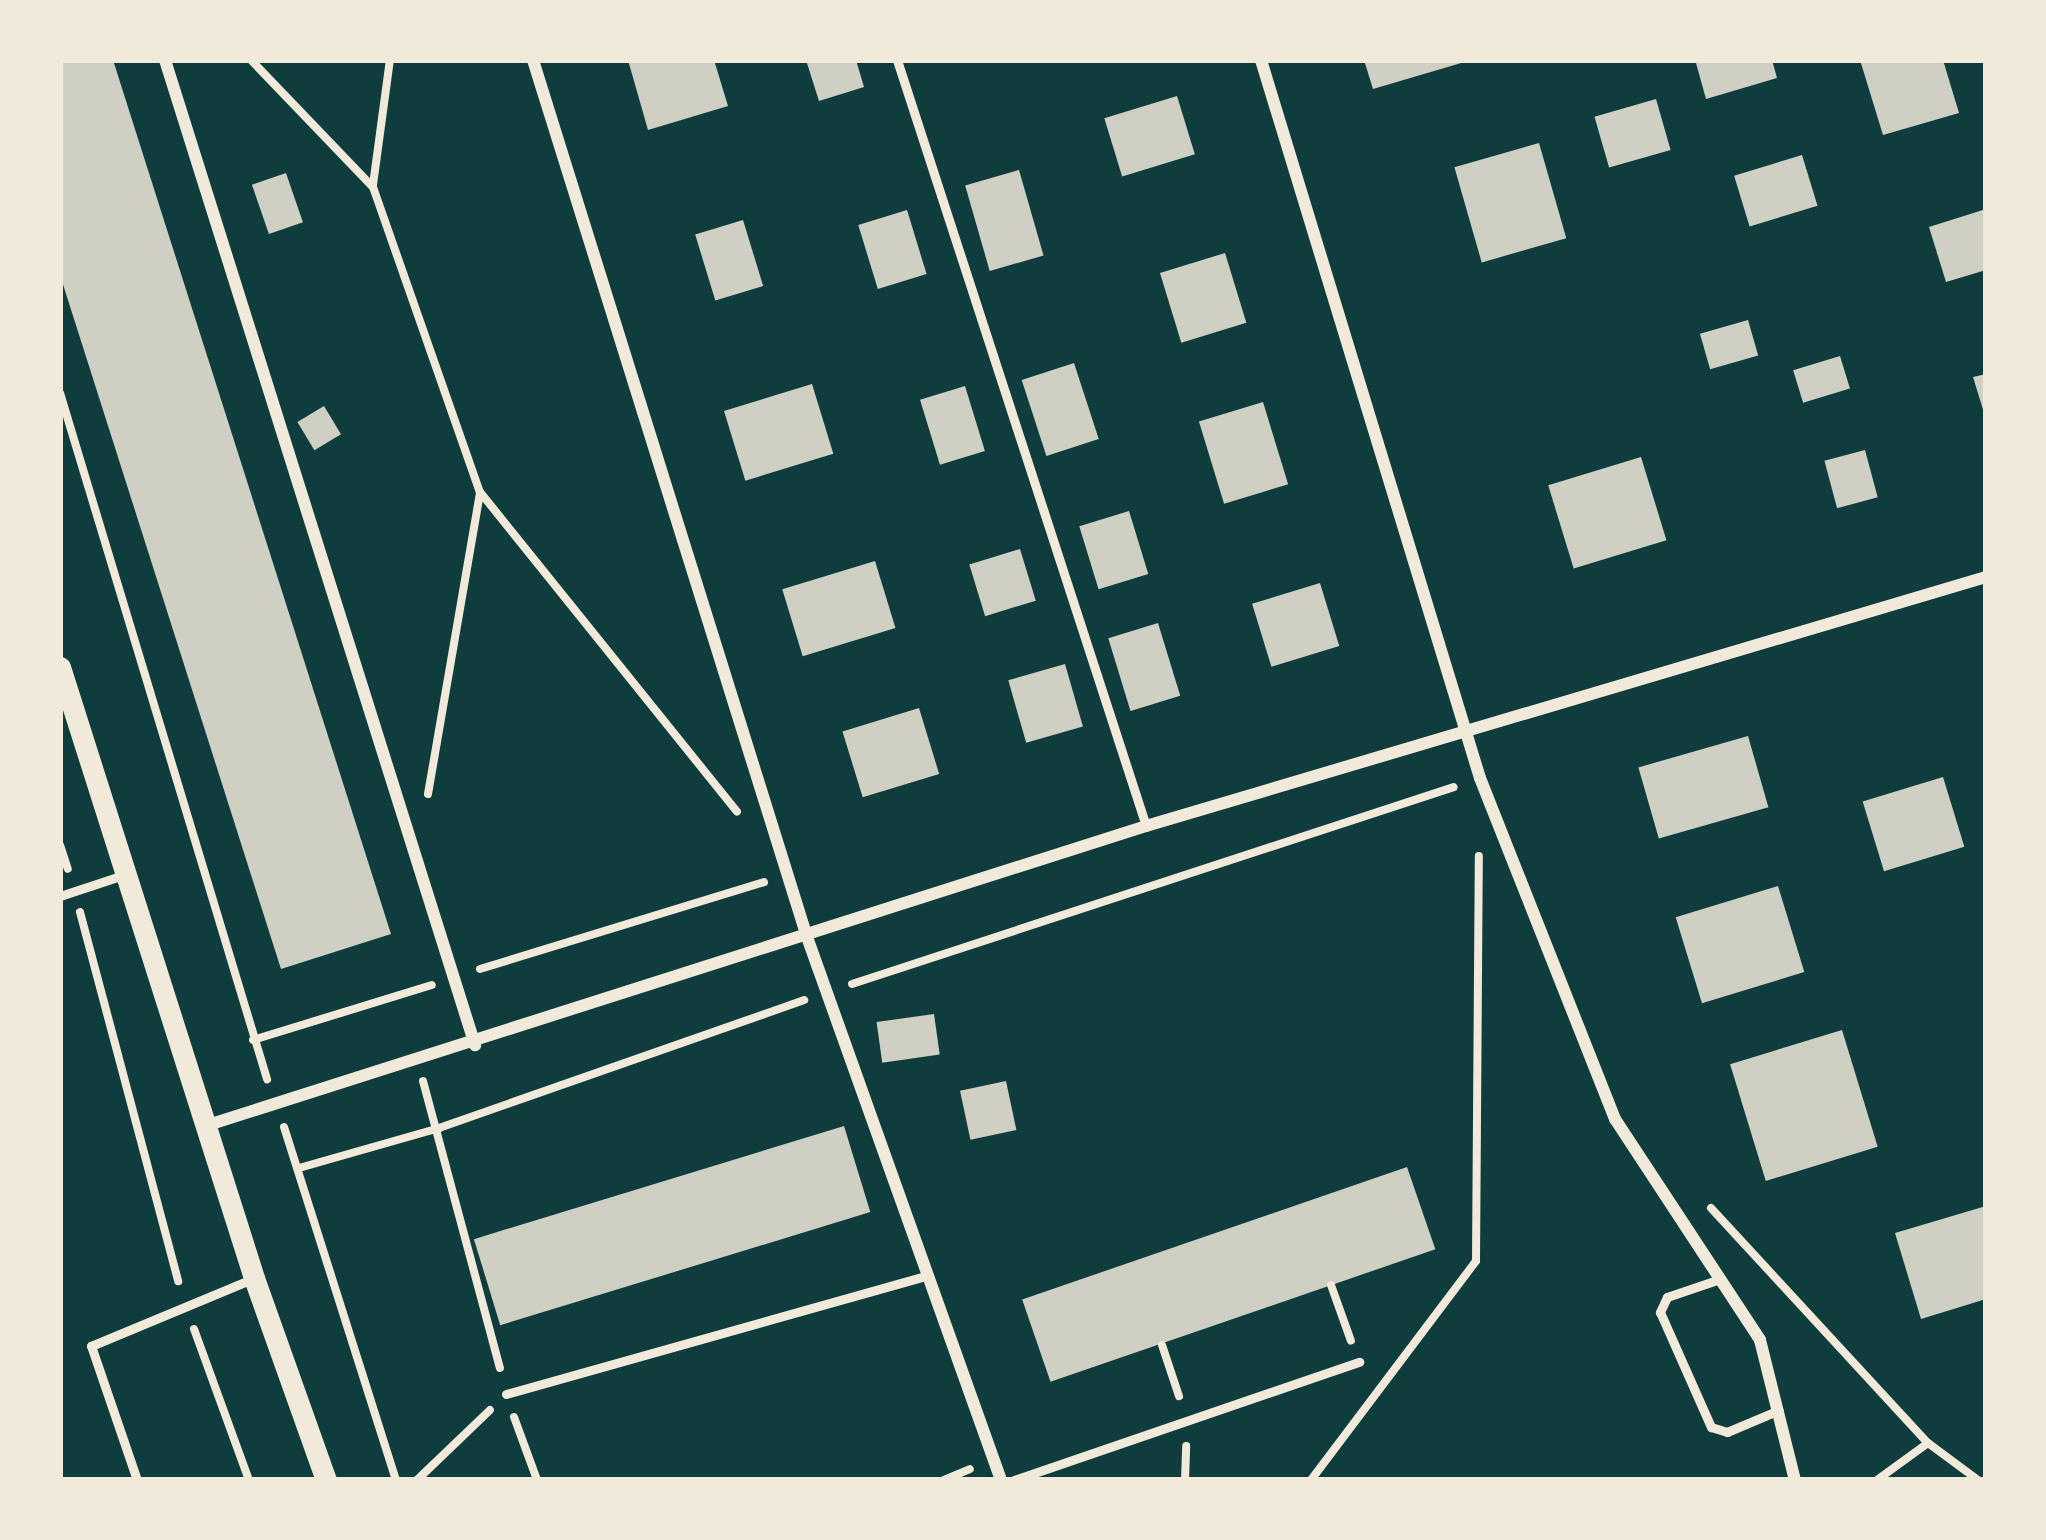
<!DOCTYPE html>
<html>
<head>
<meta charset="utf-8">
<style>
  body { margin:0 }
  #map { position:relative; width:2046px; height:1540px; overflow:hidden; background:#0f3d3e; font-family:"DM Sans",sans-serif }
  div>[style] { position:absolute }
  [style*='--x'] { left:calc(var(--x)*1px); top:calc(var(--y)*1px); width:calc(var(--w)*1px); rotate:calc(var(--a)*1deg) }
  .building>* { inset:0; background:#cfcfc3; transform-origin:0 0 }
  .path>* { height:8px; margin:-4px; padding:0 4px; transform-origin:4px; border-radius:4px; background:#f1e9da }
  .service>* { height:9px; margin:-4.5px; padding:0 4.5px; transform-origin:4.5px; border-radius:4.5px; background:#f1e9da }
  .minor>* { height:12px; margin:-6px; padding:0 6px; transform-origin:6px; border-radius:6px; background:#f1e9da }
  .tertiary>* { height:21px; margin:-10.5px; padding:0 10.5px; transform-origin:10.5px; border-radius:10.5px; background:#f1e9da }
  span { translate:-50% -50%; white-space:nowrap; text-align:center; line-height:1.15; -webkit-text-stroke:9px #f1e9da; paint-order:stroke }
  .frame { position:absolute; inset:0; border:63px solid #f1e9da; pointer-events:none }
</style>
</head>
<body>
<div id="map">
  <div class="building">
    <div style="clip-path:polygon(60px 60px,113px 60px,391px 934px,281px 969px,60px 275px)"></div>
    <div style="clip-path:polygon(628px 60px,714px 60px,728px 106px,648px 130px)"></div>
    <div style="clip-path:polygon(806px 60px,856px 60px,864px 87px,819px 101px)"></div>
    <div style="clip-path:polygon(1364px 60px,1468px 60px,1468px 61px,1373px 89px)"></div>
    <div style="clip-path:polygon(1772px 60px,1777px 78px,1706px 99px,1696px 63px)"></div>
    <div style="clip-path:polygon(1860px 60px,1943px 60px,1959px 113px,1883px 135px)"></div>
    <div style="left:1177px;top:96px;width:61px;height:76px;rotate:73deg"></div>
    <div style="left:1656px;top:99px;width:53px;height:64px;rotate:74deg"></div>
    <div style="left:1539px;top:143px;width:99px;height:88px;rotate:74deg"></div>
    <div style="left:1802px;top:155px;width:53px;height:71px;rotate:73deg"></div>
    <div style="left:1019px;top:170px;width:89px;height:56px;rotate:74deg"></div>
    <div style="left:286px;top:173px;width:52px;height:36px;rotate:71deg"></div>
    <div style="clip-path:polygon(1986px 209px,1986px 270px,1946px 282px,1929px 227px)"></div>
    <div style="left:907px;top:210px;width:67px;height:51px;rotate:73deg"></div>
    <div style="left:743px;top:220px;width:69px;height:50px;rotate:73deg"></div>
    <div style="left:1225px;top:253px;width:73px;height:68px;rotate:73deg"></div>
    <div style="left:1748px;top:320px;width:37px;height:50px;rotate:74deg"></div>
    <div style="left:1840px;top:356px;width:34px;height:49px;rotate:73deg"></div>
    <div style="left:1074px;top:363px;width:80px;height:55px;rotate:72deg"></div>
    <div style="clip-path:polygon(1986px 374px,1986px 416px,1985px 416px,1973px 377px)"></div>
    <div style="left:812px;top:384px;width:73px;height:92px;rotate:73deg"></div>
    <div style="left:965px;top:386px;width:68px;height:47px;rotate:73deg"></div>
    <div style="left:1263px;top:402px;width:86px;height:67px;rotate:73deg"></div>
    <div style="left:324px;top:406px;width:33px;height:31px;rotate:59deg"></div>
    <div style="left:1865px;top:450px;width:49px;height:42px;rotate:75deg"></div>
    <div style="left:1641px;top:457px;width:87px;height:97px;rotate:73deg"></div>
    <div style="left:1129px;top:511px;width:66px;height:52px;rotate:73deg"></div>
    <div style="left:1020px;top:549px;width:54px;height:53px;rotate:73deg"></div>
    <div style="left:875px;top:561px;width:70px;height:97px;rotate:73deg"></div>
    <div style="left:1320px;top:583px;width:66px;height:71px;rotate:73deg"></div>
    <div style="left:1158px;top:623px;width:76px;height:52px;rotate:73deg"></div>
    <div style="left:1065px;top:664px;width:65px;height:59px;rotate:74deg"></div>
    <div style="left:919px;top:708px;width:69px;height:80px;rotate:73deg"></div>
    <div style="left:1748px;top:736px;width:74px;height:114px;rotate:74deg"></div>
    <div style="left:1943px;top:777px;width:73px;height:84px;rotate:73deg"></div>
    <div style="left:1778px;top:886px;width:90px;height:107px;rotate:73deg"></div>
    <div style="left:934px;top:1014px;width:41px;height:58px;rotate:82deg"></div>
    <div style="left:1842px;top:1030px;width:122px;height:117px;rotate:73deg"></div>
    <div style="left:1006px;top:1081px;width:50px;height:47px;rotate:78deg"></div>
    <div style="left:844px;top:1126px;width:90px;height:387px;rotate:73deg"></div>
    <div style="left:1407px;top:1167px;width:87px;height:407px;rotate:71deg"></div>
    <div style="clip-path:polygon(1986px 1206px,1986px 1299px,1921px 1319px,1895px 1233px)"></div>
  </div>
  <div class="path">
    <div style="--x:251;--y:60;--w:176;--a:46.2"></div>
    <div style="--x:373;--y:187;--w:323;--a:70.7"></div>
    <div style="--x:373;--y:185;--w:126;--a:-82.3"></div>
    <div style="--x:60;--y:393;--w:717;--a:73.21"></div>
    <div style="--x:428;--y:794;--w:306;--a:-80.2"></div>
    <div style="--x:480;--y:492;--w:410;--a:51.2"></div>
    <div style="--x:60;--y:845;--w:25;--a:72"></div>
    <div style="--x:80;--y:912;--w:382;--a:75.1"></div>
    <div style="--x:480;--y:969;--w:297;--a:-17"></div>
    <div style="--x:852;--y:984;--w:633;--a:-18.12"></div>
    <div style="--x:253;--y:1040;--w:187;--a:-17.1"></div>
    <div style="--x:423;--y:1081;--w:297;--a:75"></div>
    <div style="--x:284;--y:1127;--w:370;--a:72.4"></div>
    <div style="--x:299;--y:1168;--w:146;--a:-15.9"></div>
    <div style="--x:439;--y:1128;--w:387;--a:-19.3"></div>
    <div style="--x:1711;--y:1208;--w:320;--a:47.3"></div>
    <div style="--x:1928;--y:1443;--w:62;--a:36.5"></div>
    <div style="--x:1331;--y:1285;--w:59;--a:70.3"></div>
    <div style="--x:194;--y:1329;--w:161;--a:70"></div>
    <div style="--x:1162;--y:1345;--w:54;--a:71.6"></div>
    <div style="--x:514;--y:1417;--w:67;--a:69.9"></div>
    <div style="--x:417;--y:1480;--w:101;--a:-43.8"></div>
    <div style="--x:944;--y:1480;--w:28;--a:-23"></div>
    <div style="--x:1185;--y:1480;--w:34;--a:-88"></div>
    <div style="--x:1311;--y:1480;--w:274;--a:-53"></div>
    <div style="--x:1476;--y:1261;--w:405;--a:-89.6"></div>
    <div style="--x:1877;--y:1480;--w:63;--a:-36"></div>
  </div>
  <div class="service">
    <div style="--x:897;--y:60;--w:805;--a:71.99"></div>
    <div style="--x:60;--y:896;--w:70;--a:-18.4"></div>
    <div style="--x:1720;--y:1279;--w:56;--a:161.2"></div>
    <div style="--x:1667;--y:1297;--w:17;--a:115"></div>
    <div style="--x:1660;--y:1312;--w:126;--a:66.1"></div>
    <div style="--x:1711;--y:1427;--w:17;--a:17"></div>
    <div style="--x:1727;--y:1432;--w:56;--a:-22.9"></div>
    <div style="--x:506;--y:1394;--w:439;--a:-15.7"></div>
    <div style="--x:137;--y:1480;--w:142;--a:-108.9"></div>
    <div style="--x:91;--y:1346;--w:177;--a:-22.6"></div>
    <div style="--x:1014;--y:1480;--w:365;--a:-18.9"></div>
  </div>
  <div class="minor">
    <div style="--x:165;--y:60;--w:1033;--a:72.53"></div>
    <div style="--x:533;--y:60;--w:919;--a:72.65"></div>
    <div style="--x:807;--y:937;--w:577;--a:70.34"></div>
    <div style="--x:1261;--y:60;--w:751;--a:73.04"></div>
    <div style="--x:1480;--y:778;--w:367;--a:68.4"></div>
    <div style="--x:1615;--y:1119;--w:264;--a:56.7"></div>
    <div style="--x:1760;--y:1340;--w:144;--a:76"></div>
    <div style="--x:208;--y:1125;--w:985;--a:-17.68"></div>
    <div style="--x:1146;--y:826;--w:876;--a:-16.51"></div>
  </div>
  <div class="tertiary">
    <div style="--x:60;--y:667;--w:641;--a:72.38"></div>
    <div style="--x:254;--y:1278;--w:214;--a:70.4"></div>
  </div>
  <div class="frame"></div>
</div>
</body>
</html>
